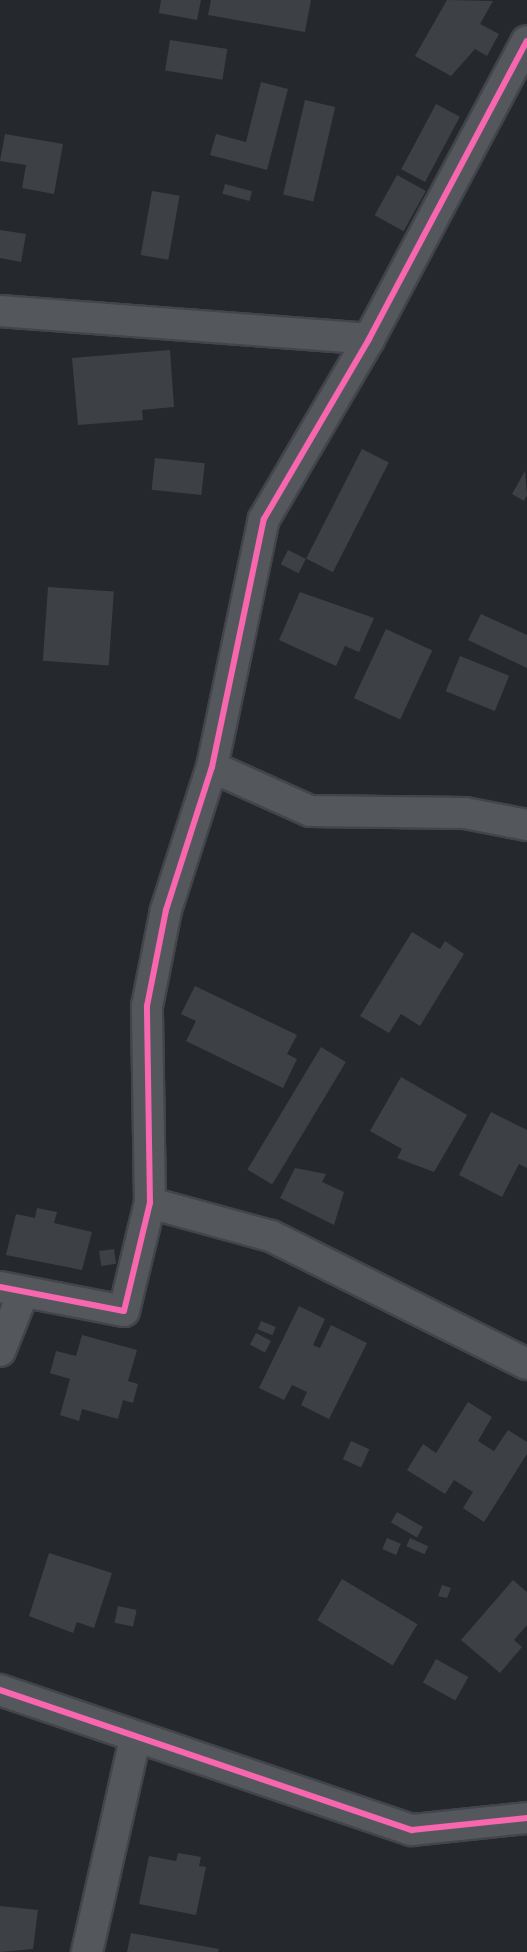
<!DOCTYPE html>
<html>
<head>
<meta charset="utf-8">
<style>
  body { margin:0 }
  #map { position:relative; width:527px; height:1952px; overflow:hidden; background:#25292e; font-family:"Nunito Sans",sans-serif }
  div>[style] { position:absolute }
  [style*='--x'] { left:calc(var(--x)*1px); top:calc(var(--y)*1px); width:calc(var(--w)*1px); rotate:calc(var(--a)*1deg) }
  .building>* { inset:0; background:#3d4145; transform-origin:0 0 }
  .roads { filter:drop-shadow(2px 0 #424549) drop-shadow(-2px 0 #424549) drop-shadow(0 2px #424549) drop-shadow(0 -2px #424549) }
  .minor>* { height:30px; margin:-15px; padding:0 15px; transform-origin:15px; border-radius:15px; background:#54585d }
  .cycleway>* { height:6px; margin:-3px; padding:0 3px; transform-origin:3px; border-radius:3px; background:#f766af }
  span { translate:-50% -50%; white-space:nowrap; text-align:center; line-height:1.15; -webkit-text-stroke:4.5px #192028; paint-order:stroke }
</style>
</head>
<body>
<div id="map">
  <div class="building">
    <div style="clip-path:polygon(161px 0,201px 0,197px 20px,159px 13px)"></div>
    <div style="clip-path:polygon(211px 0,311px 0,305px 32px,208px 15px)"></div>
    <div style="clip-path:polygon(447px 0,493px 1px,480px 24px,499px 34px,487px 56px,475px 49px,451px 76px,415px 56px)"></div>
    <div style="left:170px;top:40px;width:58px;height:31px;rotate:9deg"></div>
    <div style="clip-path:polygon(261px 82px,288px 89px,267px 170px,210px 155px,216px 134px,246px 142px)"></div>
    <div style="left:305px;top:100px;width:31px;height:97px;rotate:13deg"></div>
    <div style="left:436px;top:104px;width:27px;height:74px;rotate:28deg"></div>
    <div style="clip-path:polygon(5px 134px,63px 144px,54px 194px,22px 188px,26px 165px,0 161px)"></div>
    <div style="left:397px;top:175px;width:33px;height:46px;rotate:29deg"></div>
    <div style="left:225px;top:184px;width:28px;height:10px;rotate:15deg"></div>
    <div style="left:152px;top:191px;width:28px;height:65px;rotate:10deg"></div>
    <div style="clip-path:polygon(0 230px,26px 234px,21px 262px,0 258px)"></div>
    <div style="clip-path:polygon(170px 350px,174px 407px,142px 410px,143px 420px,78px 425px,72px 358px)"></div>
    <div style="left:362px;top:449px;width:30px;height:123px;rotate:27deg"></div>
    <div style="left:155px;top:458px;width:50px;height:32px;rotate:6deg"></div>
    <div style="clip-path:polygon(525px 471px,527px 495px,524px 501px,512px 494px)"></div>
    <div style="left:288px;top:550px;width:20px;height:16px;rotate:27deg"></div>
    <div style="left:48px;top:587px;width:66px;height:74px;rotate:4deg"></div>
    <div style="clip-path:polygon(300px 592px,374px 618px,359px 652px,345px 646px,336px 666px,279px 640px)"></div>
    <div style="clip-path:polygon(481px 614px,527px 635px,527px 668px,468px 640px)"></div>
    <div style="left:386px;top:629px;width:51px;height:76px;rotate:25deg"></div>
    <div style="left:460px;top:656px;width:53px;height:38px;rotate:22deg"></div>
    <div style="clip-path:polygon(412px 932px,440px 949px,445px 941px,464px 954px,420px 1026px,401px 1014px,389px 1033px,360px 1016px)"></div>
    <div style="clip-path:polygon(195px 986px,297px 1035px,287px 1054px,297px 1059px,283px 1088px,186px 1041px,196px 1021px,181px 1014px)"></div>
    <div style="left:321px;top:1047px;width:29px;height:143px;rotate:31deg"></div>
    <div style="clip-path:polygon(401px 1077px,467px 1115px,434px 1172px,397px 1158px,402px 1149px,370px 1131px)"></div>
    <div style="clip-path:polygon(491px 1112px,527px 1130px,527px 1168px,519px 1164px,502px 1197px,459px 1175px)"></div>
    <div style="clip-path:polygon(295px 1168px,326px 1174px,322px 1182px,344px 1192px,334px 1225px,280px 1198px)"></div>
    <div style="clip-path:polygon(37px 1208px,57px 1212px,54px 1223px,92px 1232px,82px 1270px,6px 1255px,16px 1214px,35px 1218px)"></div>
    <div style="left:114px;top:1249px;width:15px;height:15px;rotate:82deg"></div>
    <div style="clip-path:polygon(299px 1306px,325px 1319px,313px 1345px,320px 1348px,331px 1325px,367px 1343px,329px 1419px,301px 1405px,307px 1392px,292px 1385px,284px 1400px,259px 1388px)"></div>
    <div style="left:261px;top:1321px;width:16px;height:9px;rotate:22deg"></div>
    <div style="left:256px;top:1333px;width:17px;height:13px;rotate:28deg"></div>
    <div style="clip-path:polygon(82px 1335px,137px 1350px,128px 1381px,138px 1384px,133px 1403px,123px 1400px,118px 1419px,82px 1409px,79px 1421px,60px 1415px,70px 1379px,50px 1373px,56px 1351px,76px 1356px)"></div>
    <div style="clip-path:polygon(468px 1402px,492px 1417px,478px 1441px,494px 1451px,508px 1430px,527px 1442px,527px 1454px,484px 1522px,463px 1508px,473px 1492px,454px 1480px,445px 1494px,407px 1470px,423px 1444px,436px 1453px)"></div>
    <div style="left:351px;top:1441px;width:20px;height:20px;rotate:24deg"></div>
    <div style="left:397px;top:1512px;width:30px;height:12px;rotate:30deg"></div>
    <div style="left:387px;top:1538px;width:15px;height:12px;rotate:23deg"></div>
    <div style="left:410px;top:1538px;width:20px;height:9px;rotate:24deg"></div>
    <div style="clip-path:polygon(49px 1553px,112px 1573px,94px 1628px,77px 1622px,73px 1633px,29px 1616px)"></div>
    <div style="left:342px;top:1579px;width:88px;height:48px;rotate:31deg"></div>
    <div style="clip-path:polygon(513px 1580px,527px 1592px,527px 1625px,514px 1640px,522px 1647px,500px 1673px,461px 1640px)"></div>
    <div style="clip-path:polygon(442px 1585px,451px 1588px,447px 1598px,438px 1596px)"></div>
    <div style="left:118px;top:1606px;width:19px;height:17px;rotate:12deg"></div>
    <div style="left:436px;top:1659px;width:37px;height:27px;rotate:29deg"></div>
    <div style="clip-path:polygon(178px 1853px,201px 1857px,199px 1866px,206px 1867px,196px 1915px,139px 1904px,149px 1856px,176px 1861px)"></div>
    <div style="clip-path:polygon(0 1906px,38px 1910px,33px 1949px,0 1952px)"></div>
    <div style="clip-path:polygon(131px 1933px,219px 1949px,218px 1952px,127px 1952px)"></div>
  </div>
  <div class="roads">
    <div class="minor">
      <div style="--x:0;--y:311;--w:370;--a:4.3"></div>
      <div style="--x:212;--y:767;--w:107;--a:24.2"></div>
      <div style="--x:310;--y:811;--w:155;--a:0.7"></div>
      <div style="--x:465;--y:813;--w:63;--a:11"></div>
      <div style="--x:150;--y:1203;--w:125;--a:15.3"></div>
      <div style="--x:271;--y:1236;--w:286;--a:26.6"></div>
      <div style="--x:0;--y:1287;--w:126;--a:11"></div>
      <div style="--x:124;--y:1311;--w:111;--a:-76.5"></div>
      <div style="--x:150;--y:1203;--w:197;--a:-90.9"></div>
      <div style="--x:147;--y:1006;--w:98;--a:-78.8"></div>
      <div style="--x:166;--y:910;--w:150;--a:-72.2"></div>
      <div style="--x:212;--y:767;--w:253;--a:-78.2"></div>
      <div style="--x:264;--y:519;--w:208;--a:-59.7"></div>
      <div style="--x:369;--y:339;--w:337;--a:-62.1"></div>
      <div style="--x:0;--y:1351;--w:62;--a:-68.4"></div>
      <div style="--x:0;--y:1690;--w:435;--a:18.8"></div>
      <div style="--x:412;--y:1830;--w:116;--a:-6"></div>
      <div style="--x:87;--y:1952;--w:218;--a:-77.3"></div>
    </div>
  </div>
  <div class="cycleway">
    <div style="--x:0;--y:1287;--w:126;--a:11"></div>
    <div style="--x:124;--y:1311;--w:111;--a:-76.5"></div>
    <div style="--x:150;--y:1203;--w:197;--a:-90.9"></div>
    <div style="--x:147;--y:1006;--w:98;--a:-78.8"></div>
    <div style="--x:166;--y:910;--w:150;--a:-72.2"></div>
    <div style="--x:212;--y:767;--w:253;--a:-78.2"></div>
    <div style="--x:264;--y:519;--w:208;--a:-59.7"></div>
    <div style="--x:369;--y:339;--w:337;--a:-62.1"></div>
    <div style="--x:0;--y:1690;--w:435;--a:18.8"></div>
    <div style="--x:412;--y:1830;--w:116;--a:-6"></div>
  </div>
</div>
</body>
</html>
